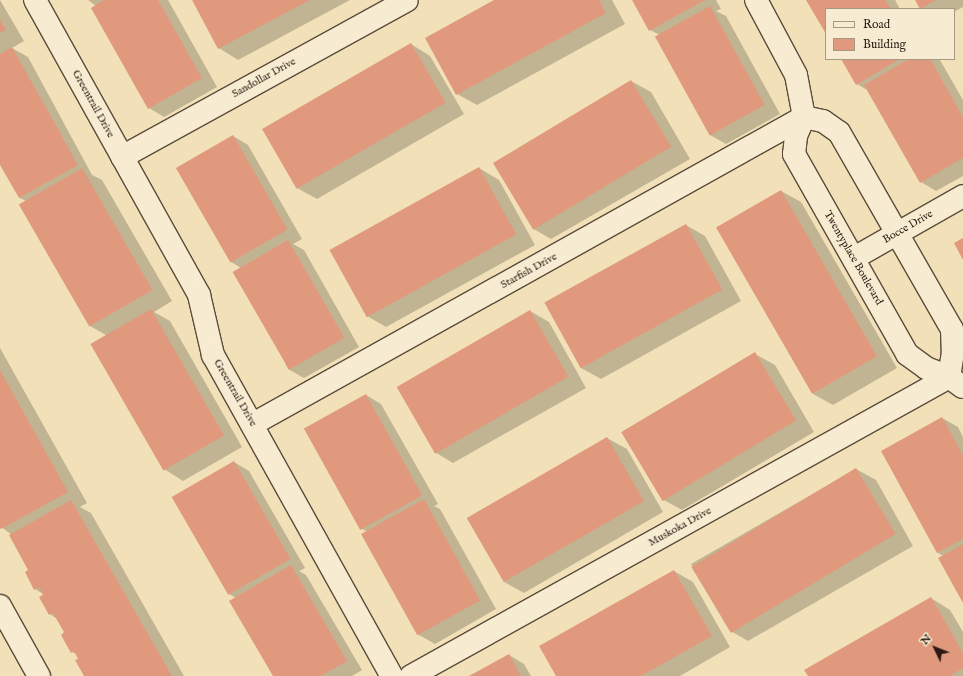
<!DOCTYPE html>
<html>
<head>
<meta charset="utf-8">
<style>
  body { margin:0 }
  #map { position:relative; width:963px; height:676px; overflow:hidden; background:#f2e1b8; font-family:"IM FELL English",serif }
  div>[style] { position:absolute }
  [style*='--x'] { left:calc(var(--x)*1px); top:calc(var(--y)*1px); width:calc(var(--w)*1px); rotate:calc(var(--a)*1deg) }
  .shadow>* { inset:0; background:#0003 }
  .building>* { inset:0; background:#e1997e; transform-origin:0 0 }
  .roads { filter:drop-shadow(1px 0 #5b4c3c) drop-shadow(-1px 0 #5b4c3c) drop-shadow(0 1px #5b4c3c) drop-shadow(0 -1px #5b4c3c) }
  .minor>* { height:22px; margin:-11px; padding:0 11px; transform-origin:11px; border-radius:11px; background:#f7ecd1 }
  span { translate:-50% -50%; white-space:nowrap; text-align:center; line-height:1.15; -webkit-text-stroke:3px #f7ecd1; paint-order:stroke }
  .street-label { font-size:11px; color:#291a13 }
  .legend { position:absolute; left:825px; top:8px; width:130px; height:52px; box-sizing:border-box; background:#f7ecd1; border:1px solid #a59885; margin:0; padding:5px 7px; list-style:none; font-size:12px; color:#291a13 }
  .legend li { display:flex; align-items:center; gap:8px; height:20px }
  .legend b { width:20px; border:1px solid #a59885 }
  .north { position:absolute; left:915px; top:628px; width:40px; height:40px; -webkit-text-stroke:3px #f7ecd1; paint-order:stroke; rotate:313deg; font-size:11px; font-weight:700; line-height:16px; text-align:center; color:#291a13 }
  .north::after { content:''; display:block; margin:auto; width:14px; height:18px; background:#291a13; clip-path:polygon(50% 0,100% 100%,50% 72%,0 100%) }
</style>
</head>
<body>
<div id="map">
  <div class="shadow">
    <div style="clip-path:polygon(0 0,24px 41px,12px 48px,28px 57px,92px 175px,102px 180px,172px 301px,154px 312px,170px 321px,242px 447px,183px 481px,164px 469px,106px 335px,90px 326px,26px 201px,20px 198px,0 163px)"></div>
    <div style="clip-path:polygon(88px 0,168px 0,217px 87px,164px 117px,149px 108px,96px 6px)"></div>
    <div style="clip-path:polygon(193px 0,350px 0,238px 60px,219px 48px)"></div>
    <div style="clip-path:polygon(496px 0,612px 0,625px 24px,477px 105px,457px 94px)"></div>
    <div style="clip-path:polygon(634px 0,716px 0,721px 9px,716px 11px,726px 16px,780px 114px,726px 144px,710px 135px,660px 35px,650px 30px)"></div>
    <div style="clip-path:polygon(807px 0,895px 0,900px 9px,826px 9px,826px 32px)"></div>
    <div style="clip-path:polygon(917px 0,963px 0,963px 7px,954px 12px,954px 9px,923px 9px)"></div>
    <div style="clip-path:polygon(411px 44px,430px 56px,464px 114px,317px 199px,297px 188px)"></div>
    <div style="clip-path:polygon(842px 59px,940px 60px,963px 100px,963px 176px,936px 191px,921px 182px,869px 91px,857px 84px)"></div>
    <div style="clip-path:polygon(631px 81px,651px 92px,690px 159px,551px 239px,532px 228px)"></div>
    <div style="clip-path:polygon(233px 136px,248px 145px,302px 239px,293px 244px,304px 250px,359px 347px,304px 378px,288px 369px,241px 268px,231px 262px)"></div>
    <div style="clip-path:polygon(479px 168px,499px 180px,535px 245px,386px 327px,367px 316px)"></div>
    <div style="clip-path:polygon(781px 191px,801px 202px,897px 368px,833px 405px,813px 394px)"></div>
    <div style="clip-path:polygon(686px 225px,705px 236px,741px 301px,601px 379px,581px 368px)"></div>
    <div style="clip-path:polygon(530px 311px,549px 322px,586px 388px,453px 463px,433px 451px)"></div>
    <div style="clip-path:polygon(0 348px,87px 503px,80px 507px,91px 513px,184px 676px,85px 676px,78px 655px,72px 652px,65px 633px,57px 619px,50px 614px,45px 595px,35px 589px,29px 570px,12px 535px,0 526px)"></div>
    <div style="clip-path:polygon(755px 354px,775px 365px,814px 432px,682px 510px,662px 499px,623px 431px)"></div>
    <div style="clip-path:polygon(366px 395px,381px 404px,438px 504px,434px 506px,440px 509px,496px 609px,435px 644px,419px 635px,363px 535px,368px 532px,362px 529px)"></div>
    <div style="clip-path:polygon(942px 418px,958px 427px,963px 437px,963px 601px,944px 556px,938px 553px,882px 452px)"></div>
    <div style="clip-path:polygon(607px 438px,627px 449px,663px 512px,524px 593px,504px 582px)"></div>
    <div style="clip-path:polygon(234px 462px,249px 471px,305px 568px,299px 571px,306px 575px,362px 670px,352px 676px,274px 676px,236px 598px,229px 594px)"></div>
    <div style="clip-path:polygon(856px 469px,876px 480px,913px 546px,748px 641px,729px 630px,691px 564px)"></div>
    <div style="clip-path:polygon(674px 571px,693px 582px,730px 647px,680px 676px,557px 676px)"></div>
    <div style="clip-path:polygon(931px 598px,950px 610px,963px 632px,963px 676px,809px 676px)"></div>
    <div style="clip-path:polygon(509px 655px,524px 664px,531px 676px,471px 676px)"></div>
  </div>
  <div class="building">
    <div style="clip-path:polygon(104px 0,158px 0,202px 78px,148px 109px,91px 8px)"></div>
    <div style="clip-path:polygon(192px 0,310px 0,218px 49px)"></div>
    <div style="clip-path:polygon(494px 0,599px 0,606px 13px,456px 95px,425px 38px)"></div>
    <div style="clip-path:polygon(632px 0,705px 0,649px 31px)"></div>
    <div style="clip-path:polygon(806px 0,885px 0,891px 9px,826px 9px,826px 34px)"></div>
    <div style="clip-path:polygon(915px 0,936px 0,920px 9px)"></div>
    <div style="left:710px;top:6px;width:113px;height:63px;rotate:61deg"></div>
    <div style="clip-path:polygon(0 20px,6px 30px,0 33px)"></div>
    <div style="left:411px;top:43px;width:69px;height:172px;rotate:60deg"></div>
    <div style="clip-path:polygon(12px 47px,78px 165px,19px 198px,0 165px,0 54px)"></div>
    <div style="clip-path:polygon(841px 59px,900px 59px,856px 85px)"></div>
    <div style="clip-path:polygon(909px 59px,930px 59px,963px 117px,963px 158px,920px 183px,864px 85px)"></div>
    <div style="left:631px;top:80px;width:78px;height:161px;rotate:59deg"></div>
    <div style="left:233px;top:135px;width:109px;height:66px;rotate:60deg"></div>
    <div style="left:479px;top:167px;width:77px;height:171px;rotate:61deg"></div>
    <div style="left:82px;top:168px;width:141px;height:73px;rotate:60deg"></div>
    <div style="left:781px;top:190px;width:192px;height:75px;rotate:60deg"></div>
    <div style="left:686px;top:224px;width:75px;height:162px;rotate:61deg"></div>
    <div style="clip-path:polygon(963px 238px,963px 260px,954px 243px)"></div>
    <div style="left:288px;top:240px;width:113px;height:64px;rotate:60deg"></div>
    <div style="left:151px;top:309px;width:146px;height:70px;rotate:60deg"></div>
    <div style="left:530px;top:310px;width:77px;height:154px;rotate:60deg"></div>
    <div style="left:755px;top:352px;width:80px;height:156px;rotate:59deg"></div>
    <div style="clip-path:polygon(0 370px,68px 492px,1px 529px,0 528px)"></div>
    <div style="left:366px;top:394px;width:116px;height:71px;rotate:61deg"></div>
    <div style="clip-path:polygon(942px 417px,963px 455px,963px 539px,937px 553px,881px 451px)"></div>
    <div style="left:607px;top:437px;width:74px;height:162px;rotate:60deg"></div>
    <div style="left:234px;top:461px;width:113px;height:72px;rotate:60deg"></div>
    <div style="left:856px;top:468px;width:77px;height:192px;rotate:59deg"></div>
    <div style="left:424px;top:499px;width:116px;height:72px;rotate:61deg"></div>
    <div style="clip-path:polygon(71px 500px,172px 676px,84px 676px,75px 660px,78px 659px,74px 651px,71px 653px,61px 635px,64px 632px,53px 613px,49px 615px,39px 597px,43px 595px,39px 587px,34px 590px,25px 572px,28px 570px,9px 535px)"></div>
    <div style="clip-path:polygon(963px 544px,963px 603px,938px 558px)"></div>
    <div style="clip-path:polygon(291px 565px,347px 661px,321px 676px,273px 676px,229px 601px)"></div>
    <div style="clip-path:polygon(674px 570px,712px 636px,641px 676px,556px 676px,539px 646px)"></div>
    <div style="clip-path:polygon(931px 597px,963px 653px,963px 668px,950px 676px,808px 676px,804px 670px)"></div>
    <div style="clip-path:polygon(509px 654px,521px 676px,469px 676px)"></div>
  </div>
  <div class="roads">
    <div class="minor">
      <div style="--x:35;--y:0;--w:338;--a:60.9"></div>
      <div style="--x:199;--y:295;--w:62;--a:76.9"></div>
      <div style="--x:213;--y:355;--w:368;--a:60.9"></div>
      <div style="--x:756;--y:0;--w:85;--a:61.9"></div>
      <div style="--x:796;--y:75;--w:43;--a:79.2"></div>
      <div style="--x:804;--y:117;--w:21;--a:113"></div>
      <div style="--x:796;--y:136;--w:18;--a:96"></div>
      <div style="--x:794;--y:154;--w:230;--a:60.5"></div>
      <div style="--x:907;--y:354;--w:24;--a:36"></div>
      <div style="--x:926;--y:368;--w:25;--a:21"></div>
      <div style="--x:949;--y:377;--w:17;--a:36"></div>
      <div style="--x:804;--y:117;--w:19;--a:12"></div>
      <div style="--x:823;--y:121;--w:19;--a:35"></div>
      <div style="--x:839;--y:132;--w:227;--a:60.2"></div>
      <div style="--x:952;--y:329;--w:23;--a:88"></div>
      <div style="--x:953;--y:352;--w:25;--a:99"></div>
      <div style="--x:122;--y:157;--w:325;--a:-28.8"></div>
      <div style="--x:854;--y:258;--w:125;--a:-29.6"></div>
      <div style="--x:253;--y:424;--w:631;--a:-29.13"></div>
      <div style="--x:0;--y:606;--w:80;--a:60.9"></div>
      <div style="--x:411;--y:676;--w:616;--a:-29.06"></div>
    </div>
  </div>
  <div class="street-label">
    <span style="left:264px;top:78px;rotate:-29deg">Sandollar Drive</span>
    <span style="left:93px;top:104px;rotate:61deg">Greentrail Drive</span>
    <span style="left:908px;top:227px;rotate:-30deg">Bocce Drive</span>
    <span style="left:853px;top:258px;rotate:60deg">Twentyplace Boulevard</span>
    <span style="left:529px;top:271px;rotate:-29deg">Starfish Drive</span>
    <span style="left:235px;top:393px;rotate:60deg">Greentrail Drive</span>
    <span style="left:680px;top:527px;rotate:-29deg">Muskoka Drive</span>
  </div>
  <ul class="legend">
  <li><b style="height:5px;background:#f7ecd1"></b>Road</li>
  <li><b style="height:11px;background:#e1997e"></b>Building</li>
  </ul>
  <div class="north">N</div>
</div>
</body>
</html>
